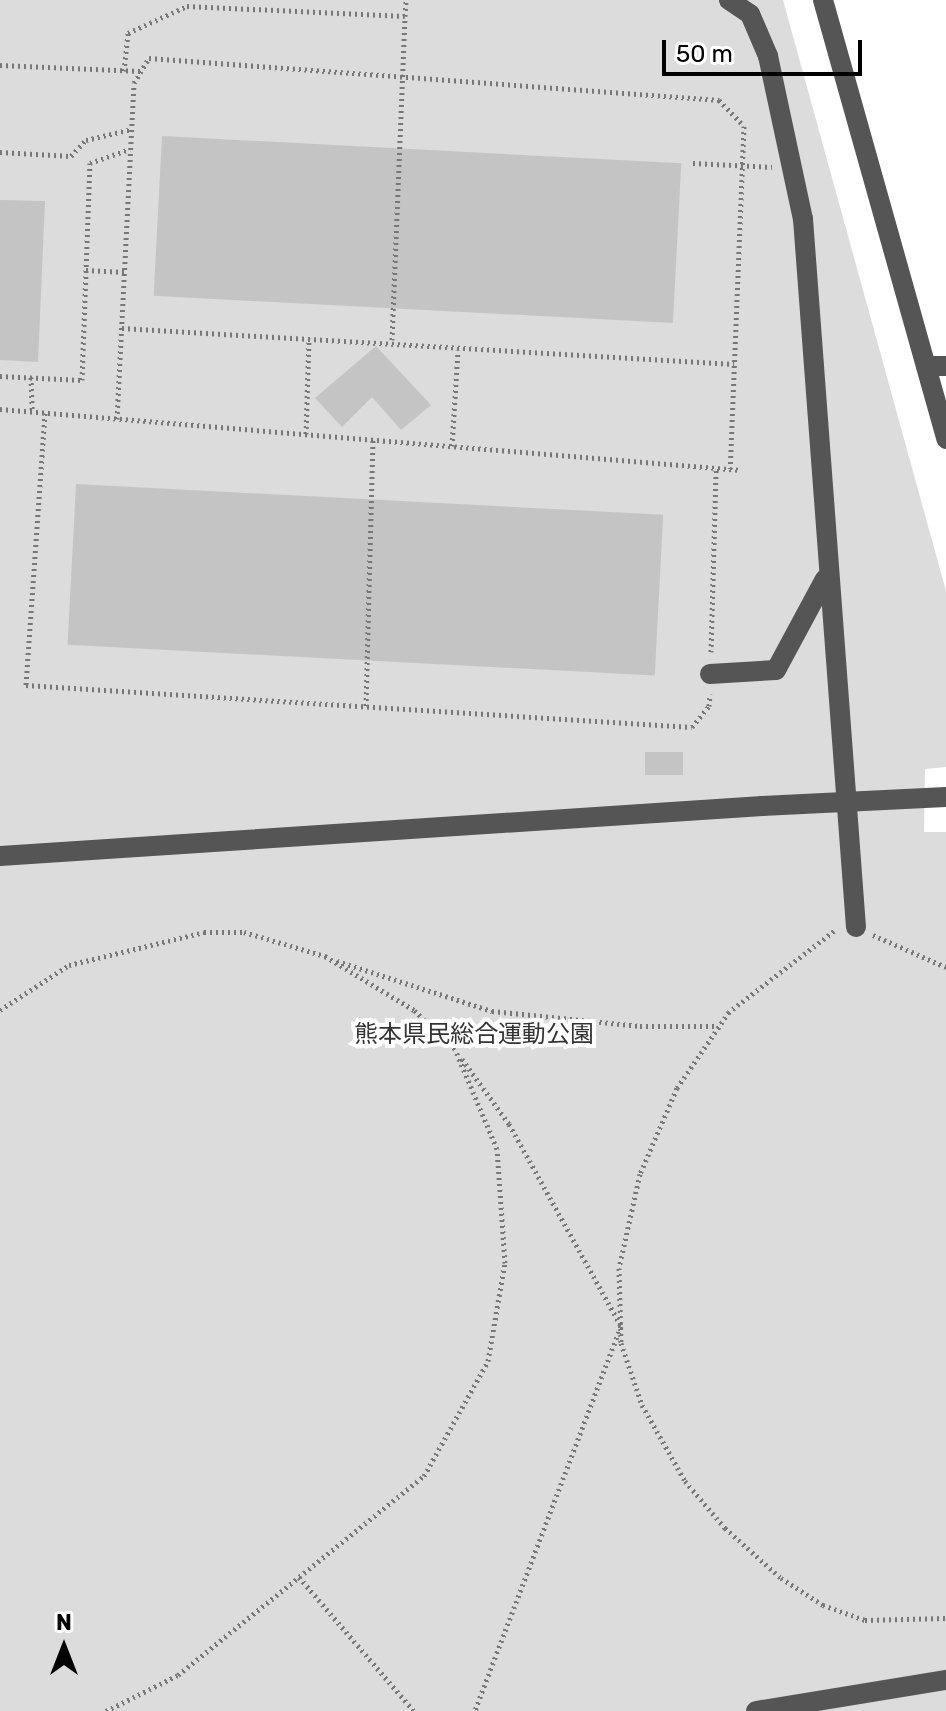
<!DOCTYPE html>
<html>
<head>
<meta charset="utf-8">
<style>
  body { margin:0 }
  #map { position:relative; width:946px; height:1711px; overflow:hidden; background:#fff; font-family:Rubik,"Noto Sans JP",sans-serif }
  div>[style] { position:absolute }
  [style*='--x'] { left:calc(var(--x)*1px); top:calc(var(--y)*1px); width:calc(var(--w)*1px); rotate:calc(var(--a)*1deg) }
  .green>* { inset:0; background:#dcdcdc }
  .building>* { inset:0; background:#c4c4c4; transform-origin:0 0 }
  .path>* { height:5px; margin-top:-2.5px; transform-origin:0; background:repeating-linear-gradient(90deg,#777 0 2px,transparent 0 6px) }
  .minor>* { height:20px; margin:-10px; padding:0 10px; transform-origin:10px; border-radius:10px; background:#555 }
  .minor-bridge>* { height:20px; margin:-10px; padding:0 10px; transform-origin:10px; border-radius:10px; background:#555 }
  span { translate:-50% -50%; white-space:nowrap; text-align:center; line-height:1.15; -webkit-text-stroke:8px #fff; paint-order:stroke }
  .park-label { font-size:24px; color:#333 }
  .north { position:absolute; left:24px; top:1607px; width:80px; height:80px; -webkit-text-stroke:6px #fff; paint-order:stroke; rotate:0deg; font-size:22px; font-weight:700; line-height:32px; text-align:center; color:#000 }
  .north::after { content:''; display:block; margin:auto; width:28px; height:36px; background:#000; clip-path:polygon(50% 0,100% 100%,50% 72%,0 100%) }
  .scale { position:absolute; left:662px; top:40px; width:200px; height:36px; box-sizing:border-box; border:4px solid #000; border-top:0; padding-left:10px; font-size:24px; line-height:28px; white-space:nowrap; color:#000; -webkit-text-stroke:6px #fff; paint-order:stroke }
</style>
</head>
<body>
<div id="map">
  <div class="green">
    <div style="clip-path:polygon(0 0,783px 0,946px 591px,946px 767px,925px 769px,924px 832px,946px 832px,946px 1711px,0 1711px)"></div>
  </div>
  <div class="building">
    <div style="left:162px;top:136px;width:520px;height:160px;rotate:3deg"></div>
    <div style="clip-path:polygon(0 200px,45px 201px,38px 362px,0 360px)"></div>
    <div style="clip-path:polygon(376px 346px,431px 405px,401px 430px,372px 397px,342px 427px,315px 398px)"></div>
    <div style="left:76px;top:484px;width:588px;height:161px;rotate:3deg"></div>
    <div style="left:645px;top:752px;width:38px;height:23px"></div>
  </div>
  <div class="path">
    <div style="--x:0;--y:65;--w:141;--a:2.4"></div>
    <div style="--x:124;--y:71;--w:38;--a:-84"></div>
    <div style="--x:128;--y:33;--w:65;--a:-24.6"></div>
    <div style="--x:187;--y:6;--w:218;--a:2.6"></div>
    <div style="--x:405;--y:16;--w:16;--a:-86"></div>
    <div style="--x:0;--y:152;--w:71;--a:3.2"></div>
    <div style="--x:71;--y:156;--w:22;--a:-47"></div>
    <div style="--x:86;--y:140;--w:47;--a:-13.4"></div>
    <div style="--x:693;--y:163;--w:79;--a:2.9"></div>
    <div style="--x:86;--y:270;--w:39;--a:3"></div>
    <div style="--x:122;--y:328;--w:613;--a:3.37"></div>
    <div style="--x:392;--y:340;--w:324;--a:-87.7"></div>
    <div style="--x:0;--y:376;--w:82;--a:2.8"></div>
    <div style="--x:82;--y:380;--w:217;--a:-87.9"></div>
    <div style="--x:90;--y:163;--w:42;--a:-19.3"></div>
    <div style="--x:31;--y:377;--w:35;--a:88"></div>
    <div style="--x:0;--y:409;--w:743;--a:4.71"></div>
    <div style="--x:45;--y:413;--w:273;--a:94"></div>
    <div style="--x:26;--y:685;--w:667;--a:3.61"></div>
    <div style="--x:692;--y:727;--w:27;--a:-51"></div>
    <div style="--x:709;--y:706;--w:12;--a:-85"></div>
    <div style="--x:117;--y:419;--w:336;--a:-87.1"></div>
    <div style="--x:134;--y:83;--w:29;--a:-59"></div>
    <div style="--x:149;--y:58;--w:572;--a:4.21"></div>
    <div style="--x:719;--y:100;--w:36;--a:46"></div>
    <div style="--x:744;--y:126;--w:343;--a:92.3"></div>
    <div style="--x:306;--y:434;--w:96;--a:-88.2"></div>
    <div style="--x:452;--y:446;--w:96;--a:-86.4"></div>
    <div style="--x:711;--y:652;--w:184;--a:-88.4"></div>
    <div style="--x:366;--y:706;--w:266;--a:-88.5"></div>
    <div style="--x:834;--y:931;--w:133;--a:142.4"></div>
    <div style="--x:729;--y:1012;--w:92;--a:124.4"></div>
    <div style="--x:677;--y:1088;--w:94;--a:113.3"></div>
    <div style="--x:640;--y:1174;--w:96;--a:102.6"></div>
    <div style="--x:619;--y:1268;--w:75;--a:88.5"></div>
    <div style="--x:621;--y:1343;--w:65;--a:71.3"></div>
    <div style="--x:642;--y:1405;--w:87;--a:60.5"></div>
    <div style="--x:685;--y:1481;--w:62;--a:49.6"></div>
    <div style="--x:725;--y:1528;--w:75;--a:41.8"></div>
    <div style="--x:781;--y:1578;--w:50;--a:32.7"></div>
    <div style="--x:823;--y:1605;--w:45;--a:19.7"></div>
    <div style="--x:865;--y:1620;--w:81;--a:-1.4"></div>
    <div style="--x:873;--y:935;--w:80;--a:23.7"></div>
    <div style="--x:337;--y:961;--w:163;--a:17.9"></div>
    <div style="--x:492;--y:1011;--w:149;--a:5.8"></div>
    <div style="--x:640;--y:1026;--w:78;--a:0"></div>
    <div style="--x:0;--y:1010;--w:82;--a:-33.1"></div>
    <div style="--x:69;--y:965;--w:139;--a:-13.7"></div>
    <div style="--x:204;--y:932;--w:40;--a:0"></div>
    <div style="--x:244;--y:932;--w:88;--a:16.6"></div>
    <div style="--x:462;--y:1059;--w:80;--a:54.1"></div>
    <div style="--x:509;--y:1124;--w:231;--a:61"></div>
    <div style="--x:621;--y:1326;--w:412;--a:110.8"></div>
    <div style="--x:299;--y:1577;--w:177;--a:49.4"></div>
    <div style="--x:106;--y:1711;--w:80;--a:-26.6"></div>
    <div style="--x:178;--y:1675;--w:316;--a:-39"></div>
    <div style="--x:424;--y:1476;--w:132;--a:-60.9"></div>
    <div style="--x:488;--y:1361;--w:99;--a:-80.2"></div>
    <div style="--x:505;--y:1263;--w:114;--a:-94"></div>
    <div style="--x:497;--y:1149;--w:108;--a:-112.8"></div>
    <div style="--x:455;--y:1049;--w:57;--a:-136.4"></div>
    <div style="--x:414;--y:1010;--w:104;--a:-148.8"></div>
  </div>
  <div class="minor">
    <div style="--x:729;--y:0;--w:25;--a:34"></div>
    <div style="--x:750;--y:14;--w:46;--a:66.8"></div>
    <div style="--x:768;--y:56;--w:167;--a:77.9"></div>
    <div style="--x:803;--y:219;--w:710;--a:85.72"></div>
    <div style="--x:823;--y:0;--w:456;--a:74.3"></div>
    <div style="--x:926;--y:366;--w:20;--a:0"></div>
    <div style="--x:710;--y:674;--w:66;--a:-3.5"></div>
    <div style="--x:776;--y:670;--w:103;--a:-61.7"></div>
    <div style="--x:0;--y:856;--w:764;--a:-3.75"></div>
    <div style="--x:756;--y:1711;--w:193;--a:-9.3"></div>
  </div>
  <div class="minor-bridge">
    <div style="--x:762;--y:806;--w:184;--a:-2.8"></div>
  </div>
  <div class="park-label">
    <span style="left:474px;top:1035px">熊本県民総合運動公園</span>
  </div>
  <div class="north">N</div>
  <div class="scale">50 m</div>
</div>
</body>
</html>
